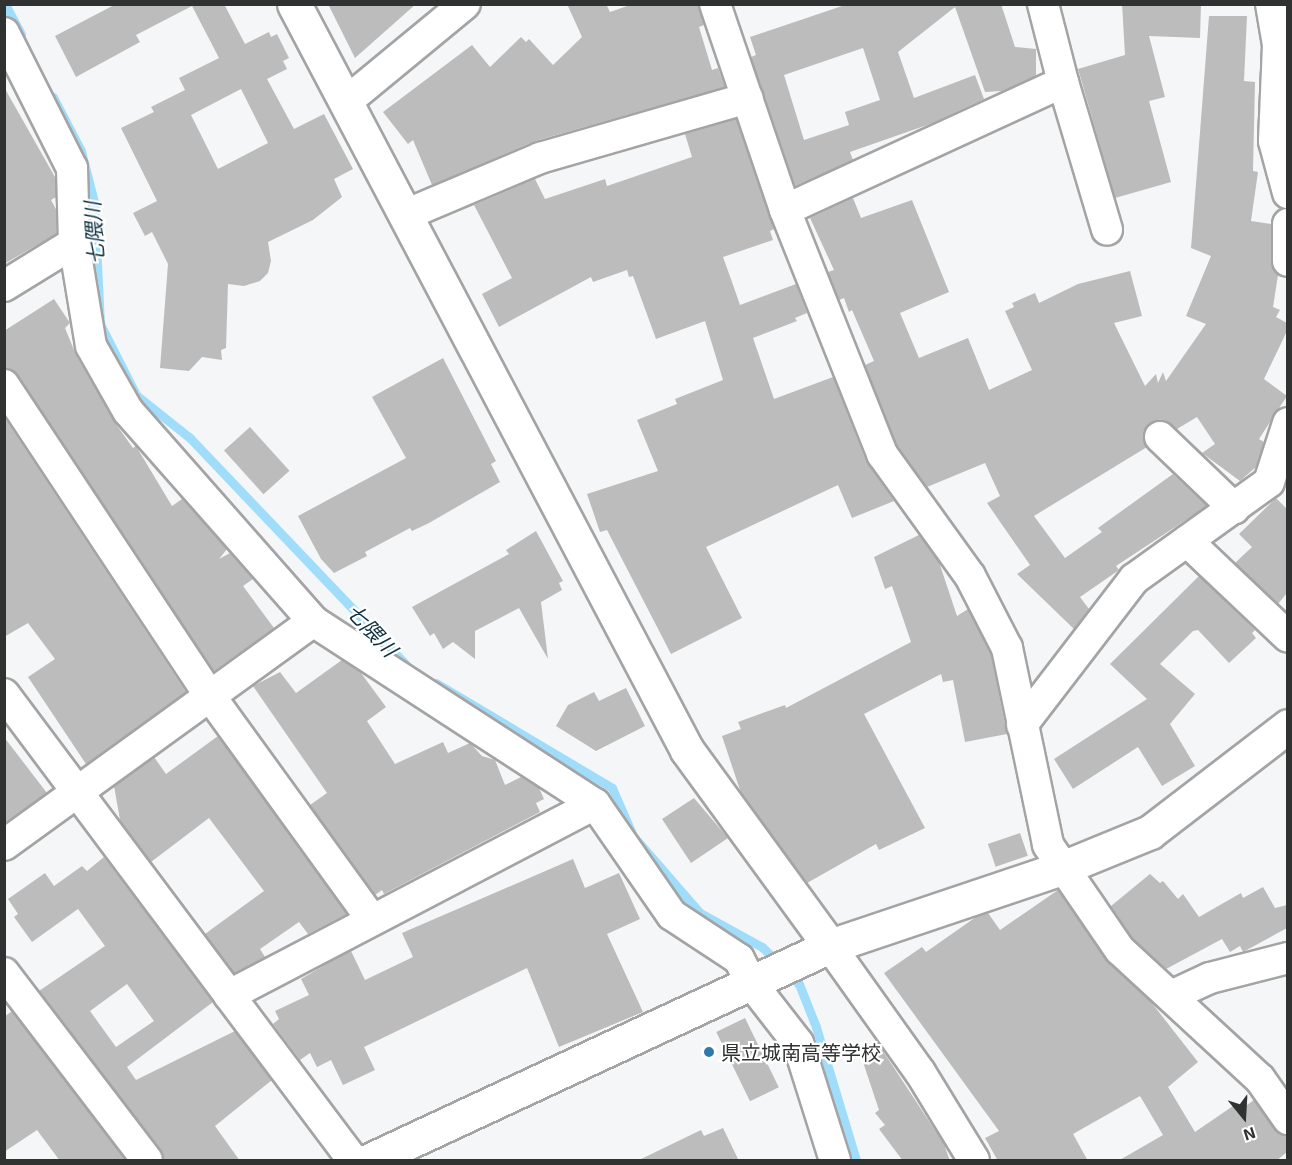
<!DOCTYPE html>
<html>
<head>
<meta charset="utf-8">
<style>
  body { margin:0 }
  #map { position:relative; width:1292px; height:1165px; overflow:hidden; background:#f5f6f7; font-family:"Exo 2","Noto Sans JP",sans-serif }
  div>[style] { position:absolute }
  [style*='--x'] { left:calc(var(--x)*1px); top:calc(var(--y)*1px); width:calc(var(--w)*1px); rotate:calc(var(--a)*1deg) }
  .stream>* { height:9px; margin:-4.5px; padding:0 4.5px; transform-origin:4.5px; border-radius:4.5px; background:#a0ddfa }
  .building>* { inset:0; background:#bdbcbc; transform-origin:0 0 }
  .roads { filter:drop-shadow(2px 0 #a4a4a5) drop-shadow(-2px 0 #a4a4a5) drop-shadow(0 2px #a4a4a5) drop-shadow(0 -2px #a4a4a5) }
  .street>* { height:30px; margin:-15px; padding:0 15px; transform-origin:15px; border-radius:15px; background:#fff }
  .secondary>* { height:33px; margin:-16.5px; padding:0 16.5px; transform-origin:16.5px; border-radius:16.5px; background:#fff }
  .dots>* { width:16px; height:16px; translate:-50% -50%; box-sizing:border-box; border:3px solid #fff; border-radius:50% }
  span { translate:-50% -50%; white-space:nowrap; text-align:center; line-height:1.15; -webkit-text-stroke:4.5px #fff; paint-order:stroke }
  .poi-label { font-size:20px; color:#303131 }
  .left { translate:0 -50%; text-align:left }
  .water-label { font-size:21px; color:#0e3241; font-style:italic }
  .frame { position:absolute; inset:0; border:6px solid #303131; pointer-events:none }
  .north { position:absolute; left:1214px; top:1087px; width:60px; height:60px; -webkit-text-stroke:4px #fff; paint-order:stroke; rotate:162deg; font-size:16px; font-weight:700; line-height:24px; text-align:center; color:#303131 }
  .north::after { content:''; display:block; margin:auto; width:21px; height:27px; background:#303131; clip-path:polygon(50% 0,100% 100%,50% 72%,0 100%) }
</style>
</head>
<body>
<div id="map">
  <div class="stream">
    <div style="--x:5;--y:4;--w:34;--a:62"></div>
    <div style="--x:53;--y:97;--w:61;--a:62.6"></div>
    <div style="--x:81;--y:151;--w:53;--a:75.7"></div>
    <div style="--x:94;--y:202;--w:122;--a:87.2"></div>
    <div style="--x:100;--y:324;--w:80;--a:63.1"></div>
    <div style="--x:136;--y:395;--w:69;--a:38.5"></div>
    <div style="--x:190;--y:438;--w:313;--a:46.4"></div>
    <div style="--x:436;--y:683;--w:205;--a:30.8"></div>
    <div style="--x:612;--y:788;--w:52;--a:66.4"></div>
    <div style="--x:633;--y:836;--w:102;--a:49"></div>
    <div style="--x:700;--y:913;--w:71;--a:28.7"></div>
    <div style="--x:762;--y:947;--w:23;--a:43"></div>
    <div style="--x:789;--y:973;--w:15;--a:48"></div>
    <div style="--x:799;--y:984;--w:46;--a:68.4"></div>
    <div style="--x:816;--y:1027;--w:139;--a:73.3"></div>
  </div>
  <div class="building">
    <div style="clip-path:polygon(evenodd,116px 4px,224px 4px,245px 44px,269px 32px,271px 37px,277px 34px,289px 58px,283px 61px,287px 69px,267px 79px,294px 129px,324px 114px,353px 169px,334px 179px,342px 197px,313px 220px,268px 242px,271px 261px,268px 273px,260px 281px,244px 286px,228px 284px,226px 348px,221px 350px,222px 360px,202px 357px,189px 371px,160px 368px,168px 264px,152px 232px,145px 236px,133px 213px,157px 201px,121px 128px,154px 112px,151px 107px,185px 90px,179px 78px,219px 58px,192px 6px,136px 35px,140px 42px,76px 77px,55px 36px,116px 4px,241px 89px,268px 143px,218px 169px,191px 115px,241px 89px)"></div>
    <div style="clip-path:polygon(328px 4px,416px 4px,355px 58px)"></div>
    <div style="clip-path:polygon(567px 4px,606px 4px,610px 12px,633px 4px,698px 4px,704px 25px,699px 27px,712px 70px,718px 68px,725px 87px,535px 141px,432px 185px,413px 140px,408px 144px,383px 112px,472px 45px,490px 67px,521px 37px,526px 42px,529px 39px,553px 65px,582px 37px)"></div>
    <div style="clip-path:polygon(evenodd,848px 4px,1001px 4px,1015px 47px,1036px 49px,1036px 76px,1002px 91px,985px 92px,955px 7px,898px 52px,914px 98px,975px 75px,984px 99px,930px 124px,850px 152px,853px 160px,795px 186px,751px 57px,756px 55px,750px 37px,848px 4px,863px 48px,880px 100px,845px 112px,849px 125px,804px 140px,784px 75px,863px 48px)"></div>
    <div style="clip-path:polygon(1122px 4px,1201px 4px,1200px 38px,1149px 36px,1165px 97px,1149px 101px,1171px 182px,1115px 198px,1078px 69px,1125px 55px)"></div>
    <div style="clip-path:polygon(1209px 16px,1247px 16px,1244px 81px,1255px 82px,1253px 171px,1258px 172px,1251px 221px,1271px 224px,1271px 262px,1278px 275px,1273px 307px,1280px 310px,1276px 317px,1287px 323px,1287px 331px,1264px 379px,1287px 396px,1259px 439px,1264px 442px,1256px 467px,1240px 481px,1202px 453px,1215px 444px,1197px 417px,1177px 429px,1165px 420px,1156px 420px,1143px 432px,1147px 447px,1034px 516px,1065px 558px,1102px 532px,1098px 528px,1173px 474px,1207px 506px,1116px 566px,1119px 570px,1080px 597px,1089px 609px,1074px 629px,1017px 574px,1030px 565px,987px 503px,1000px 496px,985px 463px,927px 487px,897px 446px,865px 365px,874px 361px,852px 310px,849px 312px,844px 298px,839px 300px,828px 272px,834px 270px,810px 218px,853px 198px,861px 218px,912px 200px,949px 292px,900px 313px,919px 358px,968px 338px,989px 390px,1032px 370px,1005px 311px,1014px 307px,1012px 303px,1035px 293px,1039px 303px,1078px 284px,1130px 271px,1142px 316px,1114px 323px,1145px 386px,1156px 374px,1158px 383px,1163px 372px,1166px 381px,1206px 324px,1186px 316px,1211px 256px,1191px 248px)"></div>
    <div style="clip-path:polygon(4px 87px,55px 177px,56px 197px,51px 200px,56px 209px,56px 234px,4px 264px)"></div>
    <div style="clip-path:polygon(736px 119px,774px 229px,770px 231px,773px 240px,723px 257px,732px 282px,740px 305px,796px 284px,807px 313px,795px 318px,797px 321px,753px 338px,774px 399px,833px 377px,866px 461px,894px 501px,852px 518px,838px 485px,706px 547px,742px 618px,671px 654px,607px 530px,600px 532px,587px 494px,658px 471px,637px 420px,677px 404px,675px 399px,723px 380px,705px 321px,656px 339px,633px 276px,629px 277px,627px 270px,593px 282px,591px 277px,499px 327px,482px 294px,512px 278px,474px 205px,535px 179px,545px 199px,605px 179px,607px 186px,692px 157px,685px 134px)"></div>
    <div style="clip-path:polygon(54px 299px,70px 323px,65px 328px,76px 355px,113px 420px,133px 448px,136px 446px,172px 506px,182px 499px,227px 549px,219px 559px,230px 553px,253px 579px,243px 586px,274px 628px,214px 671px,18px 375px,4px 368px,4px 331px)"></div>
    <div style="clip-path:polygon(443px 358px,496px 461px,491px 464px,500px 482px,429px 523px,412px 531px,410px 528px,365px 552px,367px 556px,334px 573px,321px 559px,298px 516px,406px 458px,372px 397px)"></div>
    <div style="clip-path:polygon(4px 417px,186px 692px,86px 764px,28px 677px,55px 659px,28px 623px,4px 637px)"></div>
    <div style="left:250px;top:427px;width:59px;height:35px;rotate:48deg"></div>
    <div style="clip-path:polygon(1276px 498px,1287px 509px,1287px 593px,1278px 604px,1235px 563px,1252px 547px,1239px 534px)"></div>
    <div style="clip-path:polygon(536px 531px,563px 581px,559px 583px,562px 590px,541px 602px,548px 659px,519px 608px,475px 631px,475px 659px,453px 642px,443px 649px,434px 633px,430px 636px,412px 607px,509px 554px,506px 550px)"></div>
    <div style="clip-path:polygon(919px 535px,939px 562px,957px 616px,968px 609px,991px 654px,1007px 734px,965px 742px,953px 680px,943px 682px,941px 674px,864px 714px,925px 828px,879px 850px,876px 844px,807px 883px,741px 793px,722px 736px,741px 729px,738px 722px,785px 705px,786px 708px,911px 642px,892px 586px,885px 589px,874px 557px)"></div>
    <div style="clip-path:polygon(1199px 576px,1255px 630px,1252px 633px,1256px 638px,1229px 663px,1198px 630px,1193px 631px,1160px 664px,1195px 694px,1170px 724px,1195px 766px,1162px 786px,1138px 747px,1073px 789px,1054px 759px,1147px 699px,1110px 664px)"></div>
    <div style="clip-path:polygon(342px 660px,361px 673px,386px 707px,367px 721px,395px 764px,443px 742px,448px 753px,470px 743px,482px 756px,495px 760px,505px 785px,521px 777px,539px 788px,544px 799px,536px 803px,540px 812px,384px 894px,382px 890px,375px 895px,310px 805px,327px 793px,253px 686px,280px 672px,296px 693px)"></div>
    <div style="clip-path:polygon(626px 688px,645px 726px,596px 751px,556px 726px,568px 705px,594px 692px,599px 701px)"></div>
    <div style="clip-path:polygon(218px 736px,347px 914px,308px 934px,299px 922px,260px 949px,265px 957px,234px 973px,205px 934px,264px 891px,209px 818px,151px 862px,120px 820px,114px 786px,154px 757px,166px 774px)"></div>
    <div style="clip-path:polygon(4px 737px,47px 793px,4px 823px)"></div>
    <div style="clip-path:polygon(694px 798px,728px 838px,691px 863px,662px 819px)"></div>
    <div style="left:1020px;top:833px;width:24px;height:34px;rotate:71deg"></div>
    <div style="clip-path:polygon(evenodd,104px 857px,213px 1002px,127px 1067px,136px 1080px,235px 1031px,272px 1080px,215px 1126px,240px 1161px,164px 1161px,161px 1150px,39px 991px,105px 946px,78px 909px,32px 942px,14px 917px,18px 914px,8px 899px,45px 873px,54px 886px,82px 866px,87px 871px,104px 857px,127px 984px,154px 1021px,116px 1047px,90px 1011px,127px 984px)"></div>
    <div style="clip-path:polygon(573px 859px,585px 888px,619px 873px,640px 919px,607px 934px,643px 1012px,559px 1047px,527px 968px,364px 1047px,375px 1070px,343px 1085px,331px 1060px,317px 1067px,310px 1053px,300px 1060px,273px 1024px,279px 1019px,275px 1011px,309px 995px,301px 979px,330px 962px,351px 951px,365px 980px,413px 957px,402px 933px)"></div>
    <div style="clip-path:polygon(1150px 874px,1160px 883px,1163px 881px,1178px 899px,1183px 894px,1199px 917px,1241px 893px,1243px 898px,1263px 887px,1275px 908px,1287px 905px,1287px 928px,1243px 952px,1240px 946px,1230px 952px,1222px 939px,1166px 969px,1133px 939px,1111px 906px)"></div>
    <div style="clip-path:polygon(1058px 890px,1106px 960px,1151px 1002px,1198px 1062px,1168px 1087px,1195px 1132px,1233px 1106px,1237px 1112px,1254px 1100px,1274px 1129px,1287px 1136px,1287px 1152px,1276px 1161px,1118px 1161px,1163px 1135px,1140px 1096px,1073px 1134px,1088px 1161px,998px 1161px,985px 1138px,999px 1131px,884px 973px,922px 947px,926px 952px,976px 917px,988px 913px,1000px 930px)"></div>
    <div style="clip-path:polygon(12px 1011px,126px 1161px,60px 1161px,37px 1130px,4px 1152px,4px 1017px)"></div>
    <div style="left:745px;top:1018px;width:77px;height:32px;rotate:64deg"></div>
    <div style="clip-path:polygon(877px 1042px,944px 1144px,950px 1161px,903px 1161px,879px 1129px,885px 1125px,875px 1113px,879px 1110px,861px 1056px)"></div>
    <div style="clip-path:polygon(723px 1128px,739px 1161px,637px 1161px,701px 1130px,704px 1136px)"></div>
  </div>
  <div class="roads">
    <div class="street">
      <div style="--x:715;--y:4;--w:218;--a:71.2"></div>
      <div style="--x:785;--y:210;--w:263;--a:68.3"></div>
      <div style="--x:882;--y:454;--w:150;--a:54.2"></div>
      <div style="--x:970;--y:576;--w:81;--a:62.8"></div>
      <div style="--x:1007;--y:648;--w:201;--a:78.2"></div>
      <div style="--x:1048;--y:845;--w:127;--a:55.6"></div>
      <div style="--x:1120;--y:950;--w:190;--a:42.7"></div>
      <div style="--x:1260;--y:1079;--w:49;--a:55"></div>
      <div style="--x:1271;--y:4;--w:42;--a:80.3"></div>
      <div style="--x:1278;--y:45;--w:96;--a:92.4"></div>
      <div style="--x:1274;--y:141;--w:54;--a:74.9"></div>
      <div style="--x:4;--y:33;--w:151;--a:63.3"></div>
      <div style="--x:72;--y:168;--w:75;--a:88.5"></div>
      <div style="--x:74;--y:243;--w:104;--a:80.6"></div>
      <div style="--x:91;--y:346;--w:75;--a:60.4"></div>
      <div style="--x:128;--y:411;--w:280;--a:48.6"></div>
      <div style="--x:1063;--y:82;--w:154;--a:73.4"></div>
      <div style="--x:346;--y:102;--w:154;--a:-39.5"></div>
      <div style="--x:785;--y:210;--w:306;--a:-24.7"></div>
      <div style="--x:1063;--y:82;--w:81;--a:-104.4"></div>
      <div style="--x:405;--y:215;--w:147;--a:-22.9"></div>
      <div style="--x:540;--y:158;--w:216;--a:-16.1"></div>
      <div style="--x:1288;--y:224;--w:37;--a:90"></div>
      <div style="--x:4;--y:286;--w:82;--a:-31.6"></div>
      <div style="--x:4;--y:385;--w:373;--a:56.5"></div>
      <div style="--x:210;--y:696;--w:276;--a:54.1"></div>
      <div style="--x:1160;--y:437;--w:103;--a:43.8"></div>
      <div style="--x:1187;--y:541;--w:139;--a:43.5"></div>
      <div style="--x:4;--y:694;--w:376;--a:53.2"></div>
      <div style="--x:1022;--y:725;--w:184;--a:-52.5"></div>
      <div style="--x:1134;--y:579;--w:166;--a:-35.7"></div>
      <div style="--x:1269;--y:482;--w:62;--a:-72.1"></div>
      <div style="--x:595;--y:804;--w:135;--a:55.3"></div>
      <div style="--x:672;--y:915;--w:80;--a:33.3"></div>
      <div style="--x:739;--y:959;--w:28;--a:63"></div>
      <div style="--x:752;--y:984;--w:75;--a:52.1"></div>
      <div style="--x:798;--y:1043;--w:123;--a:72.5"></div>
      <div style="--x:4;--y:845;--w:382;--a:-35.9"></div>
      <div style="--x:313;--y:621;--w:336;--a:33"></div>
      <div style="--x:595;--y:804;--w:413;--a:152.4"></div>
      <div style="--x:229;--y:995;--w:206;--a:53.1"></div>
      <div style="--x:830;--y:946;--w:155;--a:54.5"></div>
      <div style="--x:920;--y:1072;--w:103;--a:58.5"></div>
      <div style="--x:4;--y:973;--w:235;--a:52.6"></div>
      <div style="--x:1171;--y:996;--w:43;--a:-24.8"></div>
      <div style="--x:1210;--y:978;--w:81;--a:-14.4"></div>
    </div>
    <div class="secondary">
      <div style="--x:294;--y:4;--w:843;--a:62.22"></div>
      <div style="--x:687;--y:750;--w:243;--a:53.9"></div>
      <div style="--x:370;--y:1160;--w:507;--a:-24.95"></div>
      <div style="--x:830;--y:946;--w:245;--a:-18.6"></div>
      <div style="--x:1062;--y:868;--w:95;--a:-22.2"></div>
      <div style="--x:1150;--y:832;--w:174;--a:-37.5"></div>
    </div>
  </div>
  <div class="dots">
    <div style="left:709px;top:1052px;background:#2e7aad"></div>
  </div>
  <div class="poi-label">
    <span class="left" style="left:721px;top:1052px">県立城南高等学校</span>
  </div>
  <div class="water-label">
    <span style="left:94px;top:233px;rotate:-94deg">七隈川</span>
    <span style="left:372px;top:630px;rotate:47deg">七隈川</span>
  </div>
  <div class="frame"></div>
  <div class="north">N</div>
</div>
</body>
</html>
